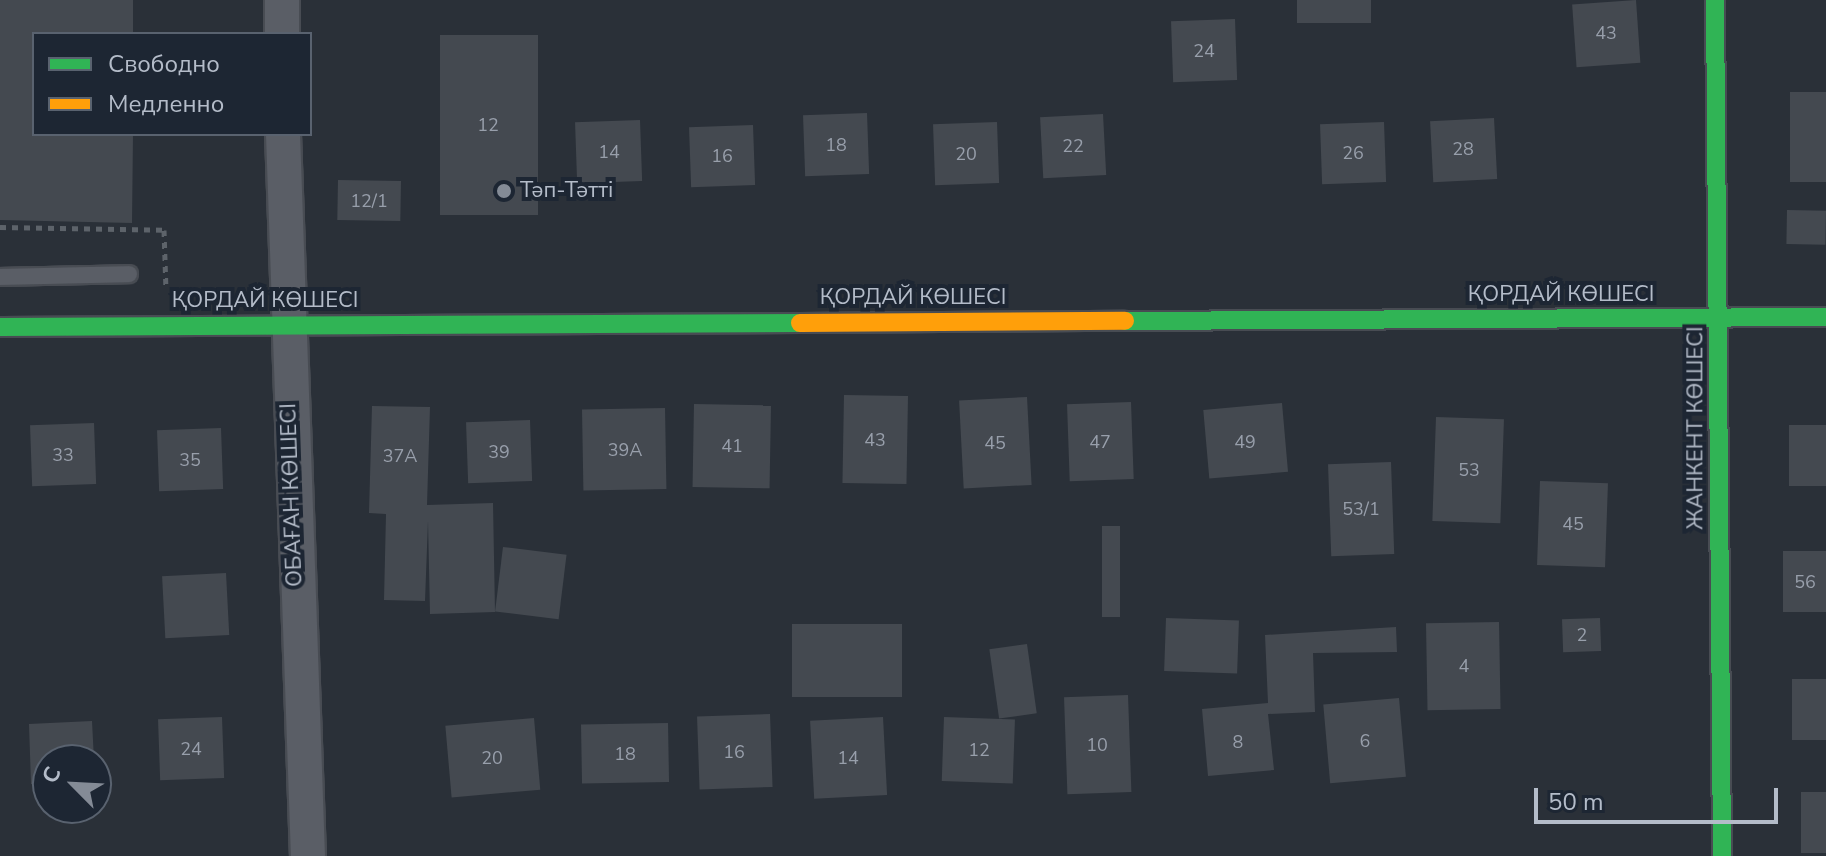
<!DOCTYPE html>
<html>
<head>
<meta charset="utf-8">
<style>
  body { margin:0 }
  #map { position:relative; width:1826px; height:856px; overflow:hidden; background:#2a3038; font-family:"Nunito Sans",sans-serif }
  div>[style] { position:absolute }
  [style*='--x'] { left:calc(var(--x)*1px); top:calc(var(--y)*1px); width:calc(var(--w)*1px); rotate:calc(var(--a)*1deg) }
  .building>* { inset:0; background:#444950; transform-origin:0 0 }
  .path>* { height:5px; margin-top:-2.5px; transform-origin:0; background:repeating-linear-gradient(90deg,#5d636a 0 6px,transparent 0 12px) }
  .roads { filter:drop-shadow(2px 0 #484c53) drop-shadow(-2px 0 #484c53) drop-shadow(0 2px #484c53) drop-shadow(0 -2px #484c53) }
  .lane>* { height:16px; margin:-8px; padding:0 8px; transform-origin:8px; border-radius:8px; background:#5a5e66 }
  .street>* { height:34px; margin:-17px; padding:0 17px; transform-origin:17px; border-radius:17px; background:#5a5e66 }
  .fast>* { height:18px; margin:-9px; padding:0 9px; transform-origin:9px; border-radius:9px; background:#30b455 }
  .slow>* { height:18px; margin:-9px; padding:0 9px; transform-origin:9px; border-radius:9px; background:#ff9f0a }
  .dots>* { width:22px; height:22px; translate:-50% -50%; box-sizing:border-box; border:4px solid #1d2633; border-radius:50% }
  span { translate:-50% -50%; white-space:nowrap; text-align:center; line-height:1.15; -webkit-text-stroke:8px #1d2633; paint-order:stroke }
  .number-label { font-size:18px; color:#989fab }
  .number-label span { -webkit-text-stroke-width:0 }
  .poi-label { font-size:22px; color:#b4bcc9 }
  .left { translate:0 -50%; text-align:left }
  .street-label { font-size:22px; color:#b4bcc9 }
  .legend { position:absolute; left:32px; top:32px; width:280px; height:104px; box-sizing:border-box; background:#1d2633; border:2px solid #59626f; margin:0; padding:10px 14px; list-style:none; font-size:24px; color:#b4bcc9 }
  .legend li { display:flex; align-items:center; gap:16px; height:40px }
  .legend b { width:40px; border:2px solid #59626f }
  .north { position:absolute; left:32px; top:744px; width:80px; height:80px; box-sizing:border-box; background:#1d2633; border:2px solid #59626f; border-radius:50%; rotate:294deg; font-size:22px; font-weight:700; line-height:32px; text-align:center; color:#b4bcc9 }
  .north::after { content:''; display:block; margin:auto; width:28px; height:36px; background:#848b96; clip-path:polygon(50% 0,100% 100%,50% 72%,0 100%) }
  .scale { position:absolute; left:1534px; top:788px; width:244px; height:36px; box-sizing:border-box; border:4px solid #b4bcc9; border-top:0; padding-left:10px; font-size:24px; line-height:28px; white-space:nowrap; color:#b4bcc9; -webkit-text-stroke:6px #1d2633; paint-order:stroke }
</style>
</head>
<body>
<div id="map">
  <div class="building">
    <div style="clip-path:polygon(0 0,133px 0,133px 34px,34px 34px,34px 134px,133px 134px,132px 223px,0 220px)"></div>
    <div style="left:1297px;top:0;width:74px;height:23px"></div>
    <div style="left:1636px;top:0;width:63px;height:64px;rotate:86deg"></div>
    <div style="left:1235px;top:19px;width:61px;height:64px;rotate:88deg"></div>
    <div style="left:440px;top:35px;width:98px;height:180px"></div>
    <div style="left:1826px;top:92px;width:90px;height:36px;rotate:90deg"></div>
    <div style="left:867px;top:113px;width:61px;height:64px;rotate:88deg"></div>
    <div style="left:1103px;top:114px;width:61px;height:63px;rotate:87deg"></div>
    <div style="left:1494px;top:118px;width:61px;height:64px;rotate:87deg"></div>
    <div style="left:640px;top:120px;width:61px;height:65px;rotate:88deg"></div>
    <div style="left:997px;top:122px;width:61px;height:64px;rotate:88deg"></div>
    <div style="left:1384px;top:122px;width:60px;height:64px;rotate:88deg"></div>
    <div style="left:753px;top:125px;width:60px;height:64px;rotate:88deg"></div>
    <div style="left:338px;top:180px;width:63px;height:40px;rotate:1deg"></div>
    <div style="left:1787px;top:210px;width:39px;height:34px;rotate:1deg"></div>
    <div style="left:844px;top:395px;width:64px;height:88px;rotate:1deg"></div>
    <div style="left:1027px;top:397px;width:88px;height:68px;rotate:87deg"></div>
    <div style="left:1131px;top:402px;width:77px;height:64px;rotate:88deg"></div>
    <div style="left:1282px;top:403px;width:69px;height:79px;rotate:85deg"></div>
    <div style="left:694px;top:404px;width:77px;height:83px;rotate:1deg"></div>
    <div style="clip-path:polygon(372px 406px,430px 407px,427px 505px,493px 503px,495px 612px,430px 614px,428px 521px,425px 601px,384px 600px,386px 514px,369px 513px)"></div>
    <div style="left:665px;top:408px;width:81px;height:83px;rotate:89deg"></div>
    <div style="left:1436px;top:417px;width:68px;height:104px;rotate:2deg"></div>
    <div style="left:530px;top:420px;width:61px;height:64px;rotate:88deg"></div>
    <div style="left:94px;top:423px;width:61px;height:64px;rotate:88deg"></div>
    <div style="left:1826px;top:425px;width:61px;height:37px;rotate:90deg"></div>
    <div style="left:221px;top:428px;width:61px;height:64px;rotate:88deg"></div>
    <div style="left:1391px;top:462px;width:92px;height:63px;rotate:88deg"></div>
    <div style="left:1540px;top:481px;width:68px;height:84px;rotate:2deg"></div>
    <div style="left:1102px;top:526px;width:18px;height:91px"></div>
    <div style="left:503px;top:547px;width:64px;height:65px;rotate:7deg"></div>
    <div style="left:1826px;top:551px;width:61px;height:43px;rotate:90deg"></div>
    <div style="left:226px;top:573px;width:62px;height:64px;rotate:87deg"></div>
    <div style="left:1166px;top:618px;width:73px;height:53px;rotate:2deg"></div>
    <div style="left:1600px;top:618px;width:33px;height:38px;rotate:88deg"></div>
    <div style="left:1499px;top:622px;width:87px;height:73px;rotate:89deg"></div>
    <div style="left:902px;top:624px;width:73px;height:110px;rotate:90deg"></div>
    <div style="clip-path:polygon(1396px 627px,1397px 652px,1313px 653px,1315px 712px,1268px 714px,1274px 770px,1208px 776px,1202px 709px,1268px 703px,1265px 635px)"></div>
    <div style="left:1027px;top:644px;width:70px;height:38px;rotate:82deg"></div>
    <div style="left:1826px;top:679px;width:61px;height:34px;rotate:90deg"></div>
    <div style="left:1128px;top:695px;width:97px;height:64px;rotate:88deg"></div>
    <div style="left:1399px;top:698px;width:79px;height:76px;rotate:85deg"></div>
    <div style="left:770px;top:714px;width:73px;height:73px;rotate:88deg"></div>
    <div style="left:222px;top:717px;width:61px;height:64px;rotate:88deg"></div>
    <div style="left:883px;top:717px;width:78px;height:73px;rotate:87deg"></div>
    <div style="left:944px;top:717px;width:71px;height:64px;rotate:2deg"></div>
    <div style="left:534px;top:718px;width:72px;height:89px;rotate:85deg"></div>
    <div style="clip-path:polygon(92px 721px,94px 760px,48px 760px,48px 784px,31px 784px,29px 724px)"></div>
    <div style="left:668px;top:723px;width:59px;height:87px;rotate:89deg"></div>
    <div style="left:1826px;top:792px;width:61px;height:25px;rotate:90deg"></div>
  </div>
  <div class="path">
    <div style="--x:0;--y:227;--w:164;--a:1"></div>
    <div style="--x:164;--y:230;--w:59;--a:88.1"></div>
  </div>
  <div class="roads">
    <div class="lane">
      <div style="--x:0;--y:277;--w:129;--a:-1.3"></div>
    </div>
    <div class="street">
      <div style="--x:282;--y:0;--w:34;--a:90"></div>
      <div style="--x:283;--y:134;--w:722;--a:88.02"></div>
    </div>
    <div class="fast">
      <div style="--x:1715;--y:0;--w:856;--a:89.53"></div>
      <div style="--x:1125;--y:321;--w:701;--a:-0.33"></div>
      <div style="--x:0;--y:327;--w:800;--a:-0.29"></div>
    </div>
    <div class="slow">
      <div style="--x:800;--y:323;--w:325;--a:-0.4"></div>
    </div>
  </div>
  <div class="dots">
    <div style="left:504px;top:191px;background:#848b96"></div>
  </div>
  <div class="number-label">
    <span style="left:1606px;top:33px">43</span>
    <span style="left:1204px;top:51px">24</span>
    <span style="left:488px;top:125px">12</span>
    <span style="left:836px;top:145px">18</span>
    <span style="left:1073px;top:146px">22</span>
    <span style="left:1463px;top:149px">28</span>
    <span style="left:609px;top:152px">14</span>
    <span style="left:1353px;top:153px">26</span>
    <span style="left:966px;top:154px">20</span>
    <span style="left:722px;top:156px">16</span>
    <span style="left:369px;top:201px">12/1</span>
    <span style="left:875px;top:440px">43</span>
    <span style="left:1100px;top:442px">47</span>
    <span style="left:1245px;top:442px">49</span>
    <span style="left:995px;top:443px">45</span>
    <span style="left:732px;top:446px">41</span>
    <span style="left:625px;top:450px">39А</span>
    <span style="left:499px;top:452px">39</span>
    <span style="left:63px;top:455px">33</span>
    <span style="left:400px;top:456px">37A</span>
    <span style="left:190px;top:460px">35</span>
    <span style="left:1469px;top:470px">53</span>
    <span style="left:1361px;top:509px">53/1</span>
    <span style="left:1573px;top:524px">45</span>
    <span style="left:1805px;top:582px">56</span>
    <span style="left:1582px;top:635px">2</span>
    <span style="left:1464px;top:666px">4</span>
    <span style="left:1365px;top:741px">6</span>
    <span style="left:1238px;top:742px">8</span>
    <span style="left:1097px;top:745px">10</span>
    <span style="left:191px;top:749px">24</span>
    <span style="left:979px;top:750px">12</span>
    <span style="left:734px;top:752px">16</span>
    <span style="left:625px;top:754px">18</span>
    <span style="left:492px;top:758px">20</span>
    <span style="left:848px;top:758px">14</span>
  </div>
  <div class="poi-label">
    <span class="left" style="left:520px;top:191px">Тәп-Тәтті</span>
  </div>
  <div class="street-label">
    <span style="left:1561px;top:295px">ҚОРДАЙ КӨШЕСІ</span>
    <span style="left:913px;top:298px">ҚОРДАЙ КӨШЕСІ</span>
    <span style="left:265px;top:301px">ҚОРДАЙ КӨШЕСІ</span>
    <span style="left:1696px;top:428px;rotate:-90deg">ЖАНКЕНТ КӨШЕСІ</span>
    <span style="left:292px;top:495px;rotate:-92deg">ОБАҒАН КӨШЕСІ</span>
  </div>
  <ul class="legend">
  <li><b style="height:10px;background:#30b455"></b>Свободно</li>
  <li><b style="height:10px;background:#ff9f0a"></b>Медленно</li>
  </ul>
  <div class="north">С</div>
  <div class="scale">50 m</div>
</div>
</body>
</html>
